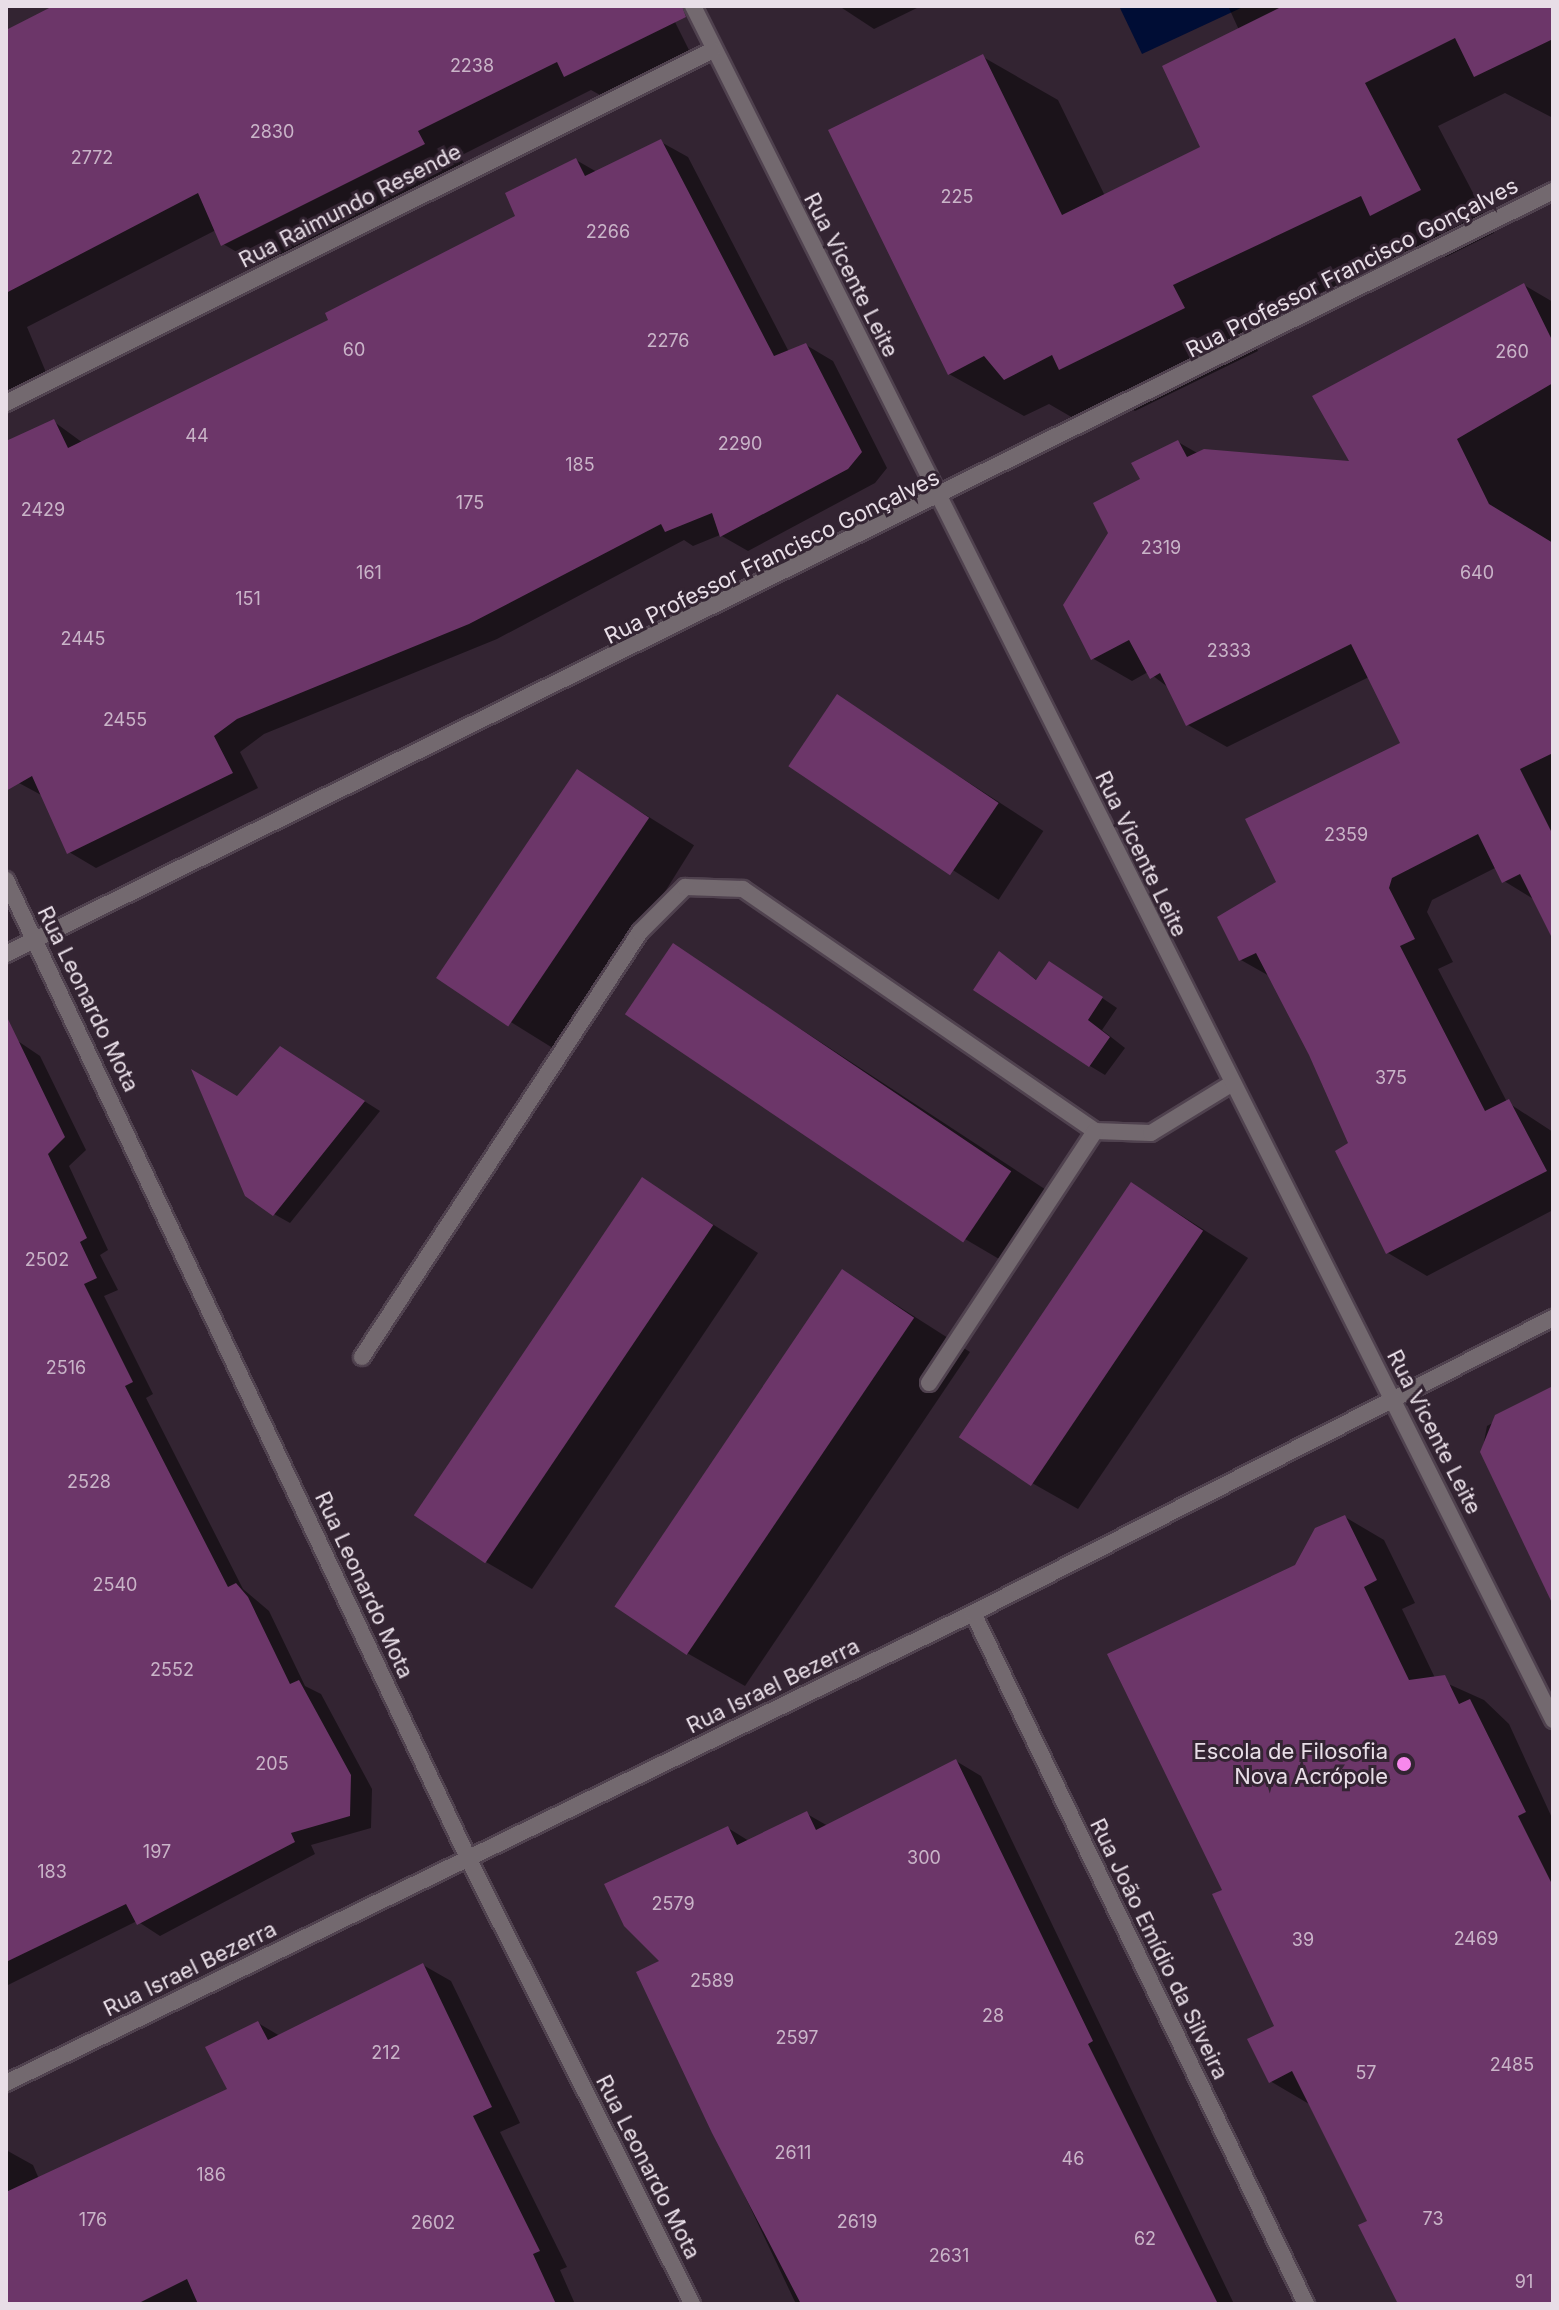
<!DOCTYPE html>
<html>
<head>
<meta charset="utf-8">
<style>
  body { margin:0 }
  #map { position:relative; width:1559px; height:2310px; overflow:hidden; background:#332432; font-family:Inter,sans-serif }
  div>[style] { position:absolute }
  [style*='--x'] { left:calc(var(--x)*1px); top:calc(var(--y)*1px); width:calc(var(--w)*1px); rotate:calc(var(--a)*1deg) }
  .water>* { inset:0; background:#000d35 }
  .shadow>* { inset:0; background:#0007; transform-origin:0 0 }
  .building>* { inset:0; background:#6c3669; transform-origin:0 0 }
  .roads { filter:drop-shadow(2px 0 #50424f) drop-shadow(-2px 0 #50424f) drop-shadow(0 2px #50424f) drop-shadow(0 -2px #50424f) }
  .lane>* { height:16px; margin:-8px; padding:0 8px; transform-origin:8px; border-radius:8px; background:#73696f }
  .street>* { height:16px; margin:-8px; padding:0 8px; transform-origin:8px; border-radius:8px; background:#73696f }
  .dots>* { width:22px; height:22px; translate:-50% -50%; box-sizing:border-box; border:4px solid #332432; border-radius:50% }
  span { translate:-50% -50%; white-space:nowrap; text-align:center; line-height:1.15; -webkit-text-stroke:6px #332432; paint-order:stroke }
  .number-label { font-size:18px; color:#c9b4c8 }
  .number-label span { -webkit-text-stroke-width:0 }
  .street-label { font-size:22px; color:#e8dee7 }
  .poi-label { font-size:22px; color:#e8dee7 }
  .right { translate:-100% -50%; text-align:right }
  .frame { position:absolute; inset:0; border:8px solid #e8dee7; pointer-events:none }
</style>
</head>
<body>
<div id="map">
  <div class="water">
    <div style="clip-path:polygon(1119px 6px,1243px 6px,1243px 7px,1142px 54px)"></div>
  </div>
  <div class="shadow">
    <div style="clip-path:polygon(57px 6px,667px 6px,693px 58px,609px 100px,591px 90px,460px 156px,467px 169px,266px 269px,223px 244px,216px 230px,27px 327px,48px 377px,6px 398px,6px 32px)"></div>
    <div style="clip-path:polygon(839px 6px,921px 6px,874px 29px)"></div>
    <div style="clip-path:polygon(1228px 6px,1553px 6px,1553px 118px,1505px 93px,1438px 126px,1494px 233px,1446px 257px,1423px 244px,1247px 328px,1258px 351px,1135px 411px,1119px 402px,1080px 422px,1049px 404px,1024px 416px,949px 374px,983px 57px,1058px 100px,1105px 196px,1203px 147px,1239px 30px)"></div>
    <div style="clip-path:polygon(661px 142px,688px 157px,789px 352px,806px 345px,833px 361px,887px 468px,875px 483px,748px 551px,720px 535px,693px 546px,684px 540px,497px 639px,264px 734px,240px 752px,258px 788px,96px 868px,69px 852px,43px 796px,19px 783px,6px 756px,6px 444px,53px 421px,83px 443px,330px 321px,518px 217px,576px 160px,597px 172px)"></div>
    <div style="clip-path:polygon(1524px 285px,1553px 302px,1553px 935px,1535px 900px,1504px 881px,1497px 867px,1432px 900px,1427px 912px,1453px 962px,1438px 969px,1507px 1102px,1553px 1132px,1553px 1210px,1427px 1276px,1388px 1253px,1338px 1152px,1351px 1144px,1310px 1054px,1271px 977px,1241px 960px,1278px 883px,1403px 743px,1369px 677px,1227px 747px,1188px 725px,1169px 688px,1148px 672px,1132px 681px,1092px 658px,1142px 479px,1178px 442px,1199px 454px,1353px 463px)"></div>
    <div style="left:837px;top:697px;width:246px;height:82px;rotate:33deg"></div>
    <div style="left:577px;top:772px;width:138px;height:247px;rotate:32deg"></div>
    <div style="clip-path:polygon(674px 946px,1057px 1197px,1011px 1266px,965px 1239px)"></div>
    <div style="clip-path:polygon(1000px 954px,1038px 981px,1065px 973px,1117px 1008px,1102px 1030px,1125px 1048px,1105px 1075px,1090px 1066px)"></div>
    <div style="clip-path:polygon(6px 1033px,40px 1056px,86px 1150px,69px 1166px,108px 1250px,100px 1255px,118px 1290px,104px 1296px,153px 1394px,146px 1398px,243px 1589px,269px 1611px,305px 1686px,321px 1694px,372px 1789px,371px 1828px,311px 1845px,315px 1854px,160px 1936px,137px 1921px,6px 1986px)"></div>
    <div style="clip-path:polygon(296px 1058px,380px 1111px,290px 1223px,274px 1214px,237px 1098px)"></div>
    <div style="clip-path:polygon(643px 1180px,758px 1253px,532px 1589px,486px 1562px)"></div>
    <div style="clip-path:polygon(1132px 1184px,1248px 1258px,1078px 1509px,1032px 1483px)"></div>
    <div style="clip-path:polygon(843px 1271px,970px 1352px,745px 1686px,687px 1653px)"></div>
    <div style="clip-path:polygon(1553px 1391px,1553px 1588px,1482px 1452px,1487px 1426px)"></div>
    <div style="clip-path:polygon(1345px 1517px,1384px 1540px,1415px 1603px,1402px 1609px,1435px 1678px,1484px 1700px,1509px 1724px,1553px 1820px,1553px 2304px,1401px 2304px,1370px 2222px,1309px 2104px,1270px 2081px,1277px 2027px,1224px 1890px,1296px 1567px)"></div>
    <div style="clip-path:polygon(956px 1761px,981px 1776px,1234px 2304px,796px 2304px,639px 1973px,662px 1962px,728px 1828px,749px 1841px,807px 1814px,828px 1826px)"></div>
    <div style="clip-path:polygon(423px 1965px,451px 1981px,520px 2123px,500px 2132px,567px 2267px,560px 2270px,575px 2304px,6px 2304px,6px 2150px,33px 2165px,39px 2179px,229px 2090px,258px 2023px,280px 2036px)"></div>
  </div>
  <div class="building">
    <div style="clip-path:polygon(53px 6px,682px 6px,686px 17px,564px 77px,557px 62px,418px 131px,425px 144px,221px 246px,198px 193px,6px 293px,6px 30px)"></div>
    <div style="clip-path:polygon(1283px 6px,1553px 6px,1553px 39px,1474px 77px,1455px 38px,1365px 83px,1421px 190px,1370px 216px,1361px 196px,1173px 285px,1185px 308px,1059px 370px,1052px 355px,1004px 380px,984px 356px,948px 375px,828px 130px,983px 54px,1062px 215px,1200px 147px,1162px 66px)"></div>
    <div style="clip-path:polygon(661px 139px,774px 356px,806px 343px,862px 452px,848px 469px,720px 537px,712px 513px,665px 532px,661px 524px,469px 624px,237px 719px,214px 736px,233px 773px,67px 854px,32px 776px,6px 791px,6px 441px,54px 419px,68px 448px,328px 320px,325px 313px,515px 216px,505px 193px,576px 158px,585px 176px)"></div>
    <div style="clip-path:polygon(1524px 283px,1553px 342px,1553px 383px,1457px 439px,1489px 504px,1553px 543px,1553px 753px,1520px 769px,1553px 835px,1553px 940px,1520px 874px,1502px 883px,1478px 834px,1392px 878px,1389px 888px,1415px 939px,1400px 946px,1485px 1111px,1509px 1099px,1547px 1171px,1386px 1254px,1335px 1151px,1348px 1143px,1309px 1055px,1256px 953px,1239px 961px,1217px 917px,1276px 882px,1245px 819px,1400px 743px,1351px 644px,1186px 726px,1160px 673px,1150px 679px,1129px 640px,1091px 660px,1063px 605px,1108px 533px,1093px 503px,1140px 479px,1131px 463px,1178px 440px,1187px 457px,1204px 449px,1349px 461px,1312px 396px)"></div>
    <div style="left:837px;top:694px;width:195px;height:87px;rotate:34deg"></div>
    <div style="left:577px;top:769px;width:87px;height:252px;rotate:34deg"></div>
    <div style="left:673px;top:943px;width:408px;height:86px;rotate:34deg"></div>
    <div style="clip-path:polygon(999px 951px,1036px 980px,1049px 961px,1103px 997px,1088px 1020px,1110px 1037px,1089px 1067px,973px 990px)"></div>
    <div style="clip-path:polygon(6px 1015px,65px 1137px,48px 1154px,87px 1238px,80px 1242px,97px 1278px,84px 1284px,133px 1382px,125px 1386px,228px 1587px,236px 1583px,248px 1597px,290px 1684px,299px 1680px,351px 1775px,350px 1816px,291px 1833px,295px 1842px,137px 1925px,126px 1904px,6px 1962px)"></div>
    <div style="clip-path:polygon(280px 1046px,365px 1101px,273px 1216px,245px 1196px,191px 1069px,237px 1096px)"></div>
    <div style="left:642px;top:1177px;width:86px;height:408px;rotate:34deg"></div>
    <div style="left:1131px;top:1182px;width:87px;height:308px;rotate:34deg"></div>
    <div style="left:842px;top:1269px;width:87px;height:407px;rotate:34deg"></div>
    <div style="clip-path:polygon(1553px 1386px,1553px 1605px,1480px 1452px,1495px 1415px)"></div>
    <div style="clip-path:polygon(1345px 1515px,1377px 1580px,1364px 1587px,1409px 1680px,1445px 1675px,1459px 1704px,1470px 1699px,1526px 1812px,1518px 1816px,1553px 1886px,1553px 2304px,1398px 2304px,1358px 2225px,1367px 2221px,1292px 2071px,1269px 2083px,1247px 2039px,1274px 2026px,1212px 1894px,1222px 1890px,1107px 1654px,1295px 1565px,1315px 1528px)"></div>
    <div style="clip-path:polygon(956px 1759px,1093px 2041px,1088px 2044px,1218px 2304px,801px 2304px,712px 2133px,636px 1972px,659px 1961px,624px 1926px,604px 1884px,728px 1826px,737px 1845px,807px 1811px,816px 1830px)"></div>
    <div style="clip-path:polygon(423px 1963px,492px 2107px,473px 2116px,540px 2251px,533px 2254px,556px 2304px,198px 2304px,187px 2279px,137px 2304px,6px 2304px,6px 2192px,227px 2089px,205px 2047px,258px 2021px,268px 2040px)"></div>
  </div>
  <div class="roads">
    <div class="lane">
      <div style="--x:362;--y:1357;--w:508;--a:-56.81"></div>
      <div style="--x:640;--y:932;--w:64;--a:-45"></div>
      <div style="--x:685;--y:887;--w:58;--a:2"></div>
      <div style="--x:743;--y:889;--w:427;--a:34.5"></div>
      <div style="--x:1095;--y:1131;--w:56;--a:2"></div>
      <div style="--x:1151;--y:1133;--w:94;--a:-31.5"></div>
      <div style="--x:929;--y:1383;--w:302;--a:-56.6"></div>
    </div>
    <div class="street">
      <div style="--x:693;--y:6;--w:1918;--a:63.35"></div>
      <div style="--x:6;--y:403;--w:790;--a:-26.53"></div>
      <div style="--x:6;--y:880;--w:1082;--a:64.71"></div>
      <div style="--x:468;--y:1858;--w:499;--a:63.3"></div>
      <div style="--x:6;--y:954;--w:1725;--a:-26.25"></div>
      <div style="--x:973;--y:1613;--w:767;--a:64.27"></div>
      <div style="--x:6;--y:2083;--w:1075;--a:-25.92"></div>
      <div style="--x:973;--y:1613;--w:651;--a:-26.96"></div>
    </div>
  </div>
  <div class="dots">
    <div style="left:1404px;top:1764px;background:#f788ec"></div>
  </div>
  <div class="number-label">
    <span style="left:472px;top:66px">2238</span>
    <span style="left:272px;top:132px">2830</span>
    <span style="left:92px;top:158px">2772</span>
    <span style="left:957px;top:197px">225</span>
    <span style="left:608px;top:232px">2266</span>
    <span style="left:668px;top:341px">2276</span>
    <span style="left:354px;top:350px">60</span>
    <span style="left:1512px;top:352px">260</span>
    <span style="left:197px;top:436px">44</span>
    <span style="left:740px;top:444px">2290</span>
    <span style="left:580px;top:465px">185</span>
    <span style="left:470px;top:503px">175</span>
    <span style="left:43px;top:510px">2429</span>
    <span style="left:1161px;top:548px">2319</span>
    <span style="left:369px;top:573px">161</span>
    <span style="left:1477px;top:573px">640</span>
    <span style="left:248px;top:599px">151</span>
    <span style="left:83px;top:639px">2445</span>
    <span style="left:1229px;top:651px">2333</span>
    <span style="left:125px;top:720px">2455</span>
    <span style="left:1346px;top:835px">2359</span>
    <span style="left:1391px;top:1078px">375</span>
    <span style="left:47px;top:1260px">2502</span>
    <span style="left:66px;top:1368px">2516</span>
    <span style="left:89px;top:1482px">2528</span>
    <span style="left:115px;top:1585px">2540</span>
    <span style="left:172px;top:1670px">2552</span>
    <span style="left:272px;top:1764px">205</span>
    <span style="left:157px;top:1852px">197</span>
    <span style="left:924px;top:1858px">300</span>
    <span style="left:52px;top:1872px">183</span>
    <span style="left:673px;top:1904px">2579</span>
    <span style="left:1476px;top:1939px">2469</span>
    <span style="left:1303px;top:1940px">39</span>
    <span style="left:712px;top:1981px">2589</span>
    <span style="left:993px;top:2016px">28</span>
    <span style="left:797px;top:2038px">2597</span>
    <span style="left:386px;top:2053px">212</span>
    <span style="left:1512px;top:2065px">2485</span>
    <span style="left:1366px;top:2073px">57</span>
    <span style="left:793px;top:2153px">2611</span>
    <span style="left:1073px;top:2159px">46</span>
    <span style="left:211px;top:2175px">186</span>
    <span style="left:1433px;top:2219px">73</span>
    <span style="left:93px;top:2220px">176</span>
    <span style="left:857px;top:2222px">2619</span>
    <span style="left:433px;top:2223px">2602</span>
    <span style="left:1145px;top:2239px">62</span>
    <span style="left:949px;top:2256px">2631</span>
    <span style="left:1524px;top:2282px">91</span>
  </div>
  <div class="street-label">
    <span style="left:350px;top:206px;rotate:-27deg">Rua Raimundo Resende</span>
    <span style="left:1352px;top:268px;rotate:-27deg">Rua Professor Francisco Gonçalves</span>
    <span style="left:851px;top:275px;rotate:63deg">Rua Vicente Leite</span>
    <span style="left:772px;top:557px;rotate:-26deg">Rua Professor Francisco Gonçalves</span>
    <span style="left:1141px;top:854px;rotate:64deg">Rua Vicente Leite</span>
    <span style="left:88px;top:999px;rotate:64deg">Rua Leonardo Mota</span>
    <span style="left:1434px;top:1432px;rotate:63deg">Rua Vicente Leite</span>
    <span style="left:364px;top:1585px;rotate:65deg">Rua Leonardo Mota</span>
    <span style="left:773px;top:1686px;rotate:-26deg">Rua Israel Bezerra</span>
    <span style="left:1159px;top:1949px;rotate:64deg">Rua João Emídio da Silveira</span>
    <span style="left:190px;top:1969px;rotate:-26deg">Rua Israel Bezerra</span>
    <span style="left:648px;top:2167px;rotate:63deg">Rua Leonardo Mota</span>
  </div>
  <div class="poi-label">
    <span class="right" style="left:1388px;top:1764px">Escola de Filosofia<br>Nova Acrópole</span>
  </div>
  <div class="frame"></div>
</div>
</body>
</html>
